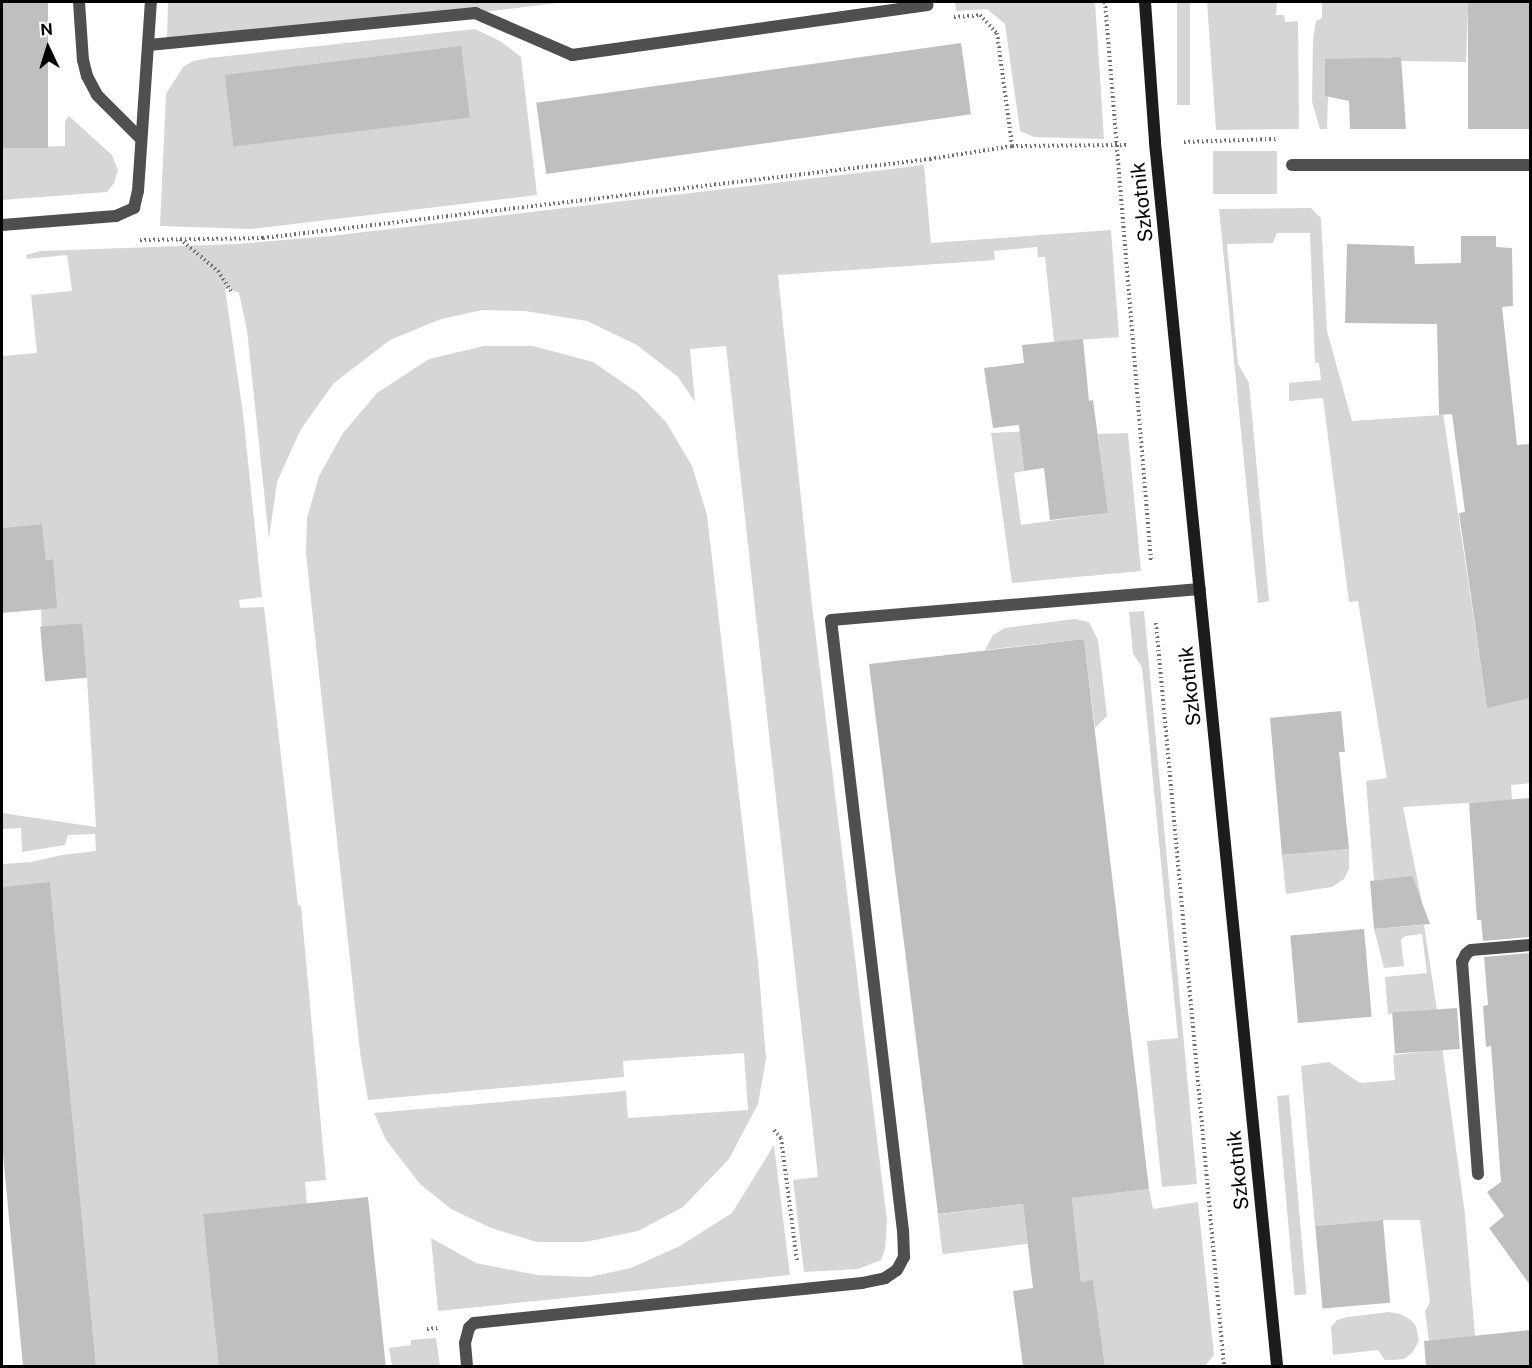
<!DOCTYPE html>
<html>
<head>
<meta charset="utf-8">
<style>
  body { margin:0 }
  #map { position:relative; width:1532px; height:1368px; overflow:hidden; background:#fff; font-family:"Public Sans",sans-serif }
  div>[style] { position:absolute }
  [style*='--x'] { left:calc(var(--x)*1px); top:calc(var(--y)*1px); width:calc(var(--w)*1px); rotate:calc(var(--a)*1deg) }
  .green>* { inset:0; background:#d6d6d6; transform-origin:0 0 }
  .building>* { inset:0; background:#bfbfbf; transform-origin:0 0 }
  .path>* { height:4px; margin-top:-2px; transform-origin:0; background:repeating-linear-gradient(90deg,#717171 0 1.5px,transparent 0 4.5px) }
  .lane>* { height:12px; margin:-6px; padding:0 6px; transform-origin:6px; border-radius:6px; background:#4f4f4f }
  .street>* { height:12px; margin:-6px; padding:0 6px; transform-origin:6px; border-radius:6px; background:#4f4f4f }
  .secondary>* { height:12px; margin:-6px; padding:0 6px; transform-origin:6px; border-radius:6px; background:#1c1c1c }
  span { translate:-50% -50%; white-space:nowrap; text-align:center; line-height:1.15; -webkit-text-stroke:5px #fff; paint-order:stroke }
  .street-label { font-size:20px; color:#000 }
  .frame { position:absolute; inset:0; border:3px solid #000; pointer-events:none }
  .north { position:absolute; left:18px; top:18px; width:60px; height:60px; -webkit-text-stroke:4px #fff; paint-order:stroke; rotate:356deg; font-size:16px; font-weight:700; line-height:24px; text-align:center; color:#000 }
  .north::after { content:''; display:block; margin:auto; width:21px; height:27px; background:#000; clip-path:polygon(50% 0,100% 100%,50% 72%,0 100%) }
</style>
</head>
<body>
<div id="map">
  <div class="green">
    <div style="clip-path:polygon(168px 2px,566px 2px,475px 13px,167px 38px)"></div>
    <div style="clip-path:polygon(955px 2px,1095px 2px,1104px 139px,1034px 137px,1020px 131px,1005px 24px,987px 9px,956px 11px)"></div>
    <div style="left:1177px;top:2px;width:13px;height:103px"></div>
    <div style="clip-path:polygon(1207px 2px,1277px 2px,1276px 15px,1284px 15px,1285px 22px,1298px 21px,1299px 129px,1216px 130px)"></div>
    <div style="clip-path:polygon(1322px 2px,1481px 2px,1517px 37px,1468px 11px,1466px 62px,1401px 61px,1400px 57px,1382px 57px,1382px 62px,1328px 96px,1327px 129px,1320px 129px,1312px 102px,1313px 40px,1316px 21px,1322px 18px)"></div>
    <div style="clip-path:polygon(475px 29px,500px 41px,521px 57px,537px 195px,251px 229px,160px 226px,166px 94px,183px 67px,193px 61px,209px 58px)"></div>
    <div style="clip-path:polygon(69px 116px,112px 155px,118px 170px,114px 183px,107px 192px,2px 200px,2px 148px,65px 146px,65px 121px)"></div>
    <div style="left:1213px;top:151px;width:64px;height:43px"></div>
    <div style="clip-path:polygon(924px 165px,931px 243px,1111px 230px,1119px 337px,1054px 342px,1045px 257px,1038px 257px,1037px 247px,994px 251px,995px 260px,778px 275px,812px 605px,887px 1221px,885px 1249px,881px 1260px,858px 1269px,804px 1272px,793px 1180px,818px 1177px,726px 346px,690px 349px,695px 402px,678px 377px,637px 345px,587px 321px,525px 311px,483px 310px,441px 319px,390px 340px,334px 383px,301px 429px,277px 482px,269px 539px,247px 330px,239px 293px,231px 289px,225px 289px,243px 413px,262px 597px,239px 600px,240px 608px,264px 607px,298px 905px,301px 906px,326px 1180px,305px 1182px,307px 1204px,203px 1216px,220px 1366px,96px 1366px,50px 883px,2px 887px,2px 864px,31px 862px,62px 855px,96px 851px,95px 834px,68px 835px,65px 845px,22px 852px,21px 828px,2px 829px,2px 813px,96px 827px,87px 678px,81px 623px,53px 626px,55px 645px,42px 646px,41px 609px,53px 559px,46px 560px,42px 524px,2px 528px,2px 356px,37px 353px,31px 295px,72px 291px,67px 255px,27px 259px,26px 255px,41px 251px,237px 244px,331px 236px)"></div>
    <div style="clip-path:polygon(1311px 208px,1321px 218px,1327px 331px,1352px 421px,1441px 415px,1440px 393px,1487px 707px,1530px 698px,1530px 783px,1511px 785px,1512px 800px,1403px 807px,1422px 903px,1374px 881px,1366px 781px,1387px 778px,1358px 601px,1349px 602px,1323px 398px,1289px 401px,1289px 383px,1321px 380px,1319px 363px,1315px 363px,1310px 233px,1277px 233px,1273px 243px,1227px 244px,1238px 364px,1249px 383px,1269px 601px,1258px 603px,1219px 209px)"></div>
    <div style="clip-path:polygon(484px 346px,533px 346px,593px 362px,638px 393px,666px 422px,692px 466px,707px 515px,758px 961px,766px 1059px,758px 1104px,729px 1159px,683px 1207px,638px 1231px,585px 1242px,537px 1242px,491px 1228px,451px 1209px,420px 1184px,386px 1140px,374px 1113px,626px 1091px,628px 1118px,748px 1110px,744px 1053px,623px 1061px,624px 1077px,368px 1100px,360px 1052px,306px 554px,307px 518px,319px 476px,343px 433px,377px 393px,429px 359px)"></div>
    <div style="clip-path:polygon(1031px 431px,1021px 444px,1024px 471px,1014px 473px,1021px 525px,1107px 513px,1098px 434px,1128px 433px,1141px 571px,1012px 583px,991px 433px)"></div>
    <div style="clip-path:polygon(1144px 611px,1197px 1184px,1162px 1187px,1147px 1041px,1178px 1038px,1142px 667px,1133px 654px,1129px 612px)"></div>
    <div style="clip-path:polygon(1074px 619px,1089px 622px,1098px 640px,1107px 716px,1095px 728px,1084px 639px,985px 650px,993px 635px,1005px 628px)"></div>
    <div style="clip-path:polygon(1349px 849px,1349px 869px,1344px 879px,1332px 887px,1286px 894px,1282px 855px)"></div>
    <div style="clip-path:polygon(1424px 925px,1437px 1010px,1465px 1214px,1475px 1336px,1429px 1341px,1425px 1311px,1430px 1302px,1420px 1220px,1383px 1220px,1315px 1226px,1301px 1066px,1329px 1062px,1360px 1083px,1395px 1080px,1393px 1055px,1440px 1050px,1436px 1010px,1388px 1014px,1385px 977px,1427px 973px,1422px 934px,1405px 936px,1401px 940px,1404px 966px,1384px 968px,1374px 929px)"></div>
    <div style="left:1289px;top:1095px;width:200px;height:12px;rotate:85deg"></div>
    <div style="clip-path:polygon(774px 1145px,790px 1275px,438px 1311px,431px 1238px,476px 1263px,537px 1275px,589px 1277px,631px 1268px,680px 1246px,732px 1213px)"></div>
    <div style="clip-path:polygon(1149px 1189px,1153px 1209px,1198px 1202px,1214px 1355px,1205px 1366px,1105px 1366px,1093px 1281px,1081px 1282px,1072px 1198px)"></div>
    <div style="left:1023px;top:1204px;width:40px;height:86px;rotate:83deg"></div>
    <div style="clip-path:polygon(1389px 1312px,1400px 1314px,1411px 1320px,1416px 1326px,1419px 1341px,1412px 1353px,1404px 1359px,1392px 1360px,1385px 1360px,1378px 1350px,1333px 1355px,1331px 1327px,1337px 1320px,1347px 1317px)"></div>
    <div style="clip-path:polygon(436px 1338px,440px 1366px,392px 1366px,389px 1348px,411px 1345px,411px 1340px)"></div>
  </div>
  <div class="building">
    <div style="left:2px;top:2px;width:46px;height:146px"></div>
    <div style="left:1468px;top:2px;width:62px;height:127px"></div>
    <div style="left:961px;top:43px;width:72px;height:429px;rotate:82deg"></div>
    <div style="left:461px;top:46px;width:72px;height:238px;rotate:83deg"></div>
    <div style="clip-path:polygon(1401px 57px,1406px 129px,1350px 129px,1349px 101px,1325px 96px,1325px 59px)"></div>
    <div style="clip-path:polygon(1461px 236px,1496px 236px,1496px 247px,1512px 248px,1513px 306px,1502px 307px,1517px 445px,1530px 444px,1530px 698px,1487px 708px,1459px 513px,1465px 512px,1452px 414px,1439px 415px,1437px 324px,1345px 323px,1347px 244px,1414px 246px,1415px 264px,1461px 263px)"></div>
    <div style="clip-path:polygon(1083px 339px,1089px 401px,1093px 400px,1108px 513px,1050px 520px,1044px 468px,1024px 471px,1019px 425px,993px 428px,984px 368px,1024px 363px,1022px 345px)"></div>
    <div style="clip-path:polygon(42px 524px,46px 560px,53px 559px,57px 608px,2px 613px,2px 528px)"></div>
    <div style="left:82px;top:623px;width:55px;height:42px;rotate:85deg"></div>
    <div style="clip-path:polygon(1084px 639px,1149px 1189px,1072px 1198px,1081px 1282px,1093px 1280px,1105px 1366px,1023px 1366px,1013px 1291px,1033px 1288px,1023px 1204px,938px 1214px,869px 664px)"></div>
    <div style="clip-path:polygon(1341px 711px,1345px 752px,1339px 752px,1349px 849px,1282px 855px,1270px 718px)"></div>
    <div style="clip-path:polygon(1530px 798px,1530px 937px,1483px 941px,1481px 920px,1477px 920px,1469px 803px)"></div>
    <div style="clip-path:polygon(1412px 876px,1430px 924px,1374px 929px,1370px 881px)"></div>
    <div style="clip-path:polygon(50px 882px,96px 1366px,23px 1366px,2px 1144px,2px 887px)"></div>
    <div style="left:1364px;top:929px;width:88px;height:74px;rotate:85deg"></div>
    <div style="clip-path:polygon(1530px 953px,1530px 1285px,1489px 1228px,1504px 1216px,1487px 1192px,1501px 1182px,1491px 1046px,1486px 1047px,1483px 1006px,1488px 1005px,1484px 957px)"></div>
    <div style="left:1457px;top:1008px;width:41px;height:65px;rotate:86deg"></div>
    <div style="left:368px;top:1197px;width:170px;height:166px;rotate:84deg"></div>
    <div style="left:1383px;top:1220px;width:83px;height:68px;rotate:85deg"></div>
    <div style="clip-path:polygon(1530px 1330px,1530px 1366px,1426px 1366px,1424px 1341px)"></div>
  </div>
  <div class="path">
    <div style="--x:1105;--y:2;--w:562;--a:85.3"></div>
    <div style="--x:954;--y:17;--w:26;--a:-4"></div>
    <div style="--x:980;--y:15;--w:25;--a:47"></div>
    <div style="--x:997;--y:33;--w:114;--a:82.4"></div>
    <div style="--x:1184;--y:142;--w:92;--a:-1.9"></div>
    <div style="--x:180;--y:239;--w:50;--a:40.1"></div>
    <div style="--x:218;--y:271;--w:27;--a:57"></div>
    <div style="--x:140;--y:240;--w:123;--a:-0.9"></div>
    <div style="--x:263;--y:238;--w:672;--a:-6.75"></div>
    <div style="--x:930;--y:159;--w:83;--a:-9"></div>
    <div style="--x:1012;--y:146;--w:114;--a:-0.5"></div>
    <div style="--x:1156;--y:623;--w:746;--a:84.77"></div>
    <div style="--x:774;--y:1130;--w:11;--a:49"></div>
    <div style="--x:781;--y:1138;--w:124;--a:82.6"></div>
    <div style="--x:427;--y:1329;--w:11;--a:-5"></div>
  </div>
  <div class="lane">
    <div style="--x:79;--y:2;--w:58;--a:86.1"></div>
    <div style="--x:83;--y:60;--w:16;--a:76"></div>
    <div style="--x:87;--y:76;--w:21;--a:62"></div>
    <div style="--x:97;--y:95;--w:62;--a:45"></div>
    <div style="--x:1292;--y:165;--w:238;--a:0"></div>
    <div style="--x:1478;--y:1174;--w:213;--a:-94.3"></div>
    <div style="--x:1462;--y:962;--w:9;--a:-63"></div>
    <div style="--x:1466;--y:954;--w:6;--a:-39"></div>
    <div style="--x:1471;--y:950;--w:59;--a:-4.8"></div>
    <div style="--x:467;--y:1366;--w:23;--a:-95"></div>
    <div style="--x:465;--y:1343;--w:16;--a:-75"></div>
    <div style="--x:469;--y:1328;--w:7;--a:-45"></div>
    <div style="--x:474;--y:1323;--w:390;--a:-5.9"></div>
    <div style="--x:862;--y:1283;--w:24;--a:-12"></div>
    <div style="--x:885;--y:1278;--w:14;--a:-34"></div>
    <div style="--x:897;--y:1270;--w:15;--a:-62"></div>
    <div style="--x:904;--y:1257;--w:26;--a:-92"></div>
    <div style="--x:903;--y:1231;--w:615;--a:-96.72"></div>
    <div style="--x:831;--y:620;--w:370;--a:-4.8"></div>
  </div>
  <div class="street">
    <div style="--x:149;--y:45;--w:328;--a:-5.6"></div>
    <div style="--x:475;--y:13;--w:106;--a:23.4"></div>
    <div style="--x:572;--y:55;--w:359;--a:-8"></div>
    <div style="--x:2;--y:225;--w:114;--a:-4.5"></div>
    <div style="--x:116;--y:216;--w:20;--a:-24"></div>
    <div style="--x:134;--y:208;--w:17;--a:-77"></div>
    <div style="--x:138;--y:191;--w:189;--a:-86.1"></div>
  </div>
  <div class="secondary">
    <div style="--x:1145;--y:2;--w:141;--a:85.9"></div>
    <div style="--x:1155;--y:143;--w:1229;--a:84.3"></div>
  </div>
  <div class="street-label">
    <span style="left:1142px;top:202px;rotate:-96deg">Szkotnik</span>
    <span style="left:1190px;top:686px;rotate:-96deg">Szkotnik</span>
    <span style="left:1238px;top:1170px;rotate:-96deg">Szkotnik</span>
  </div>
  <div class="frame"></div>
  <div class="north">N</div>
</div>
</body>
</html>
